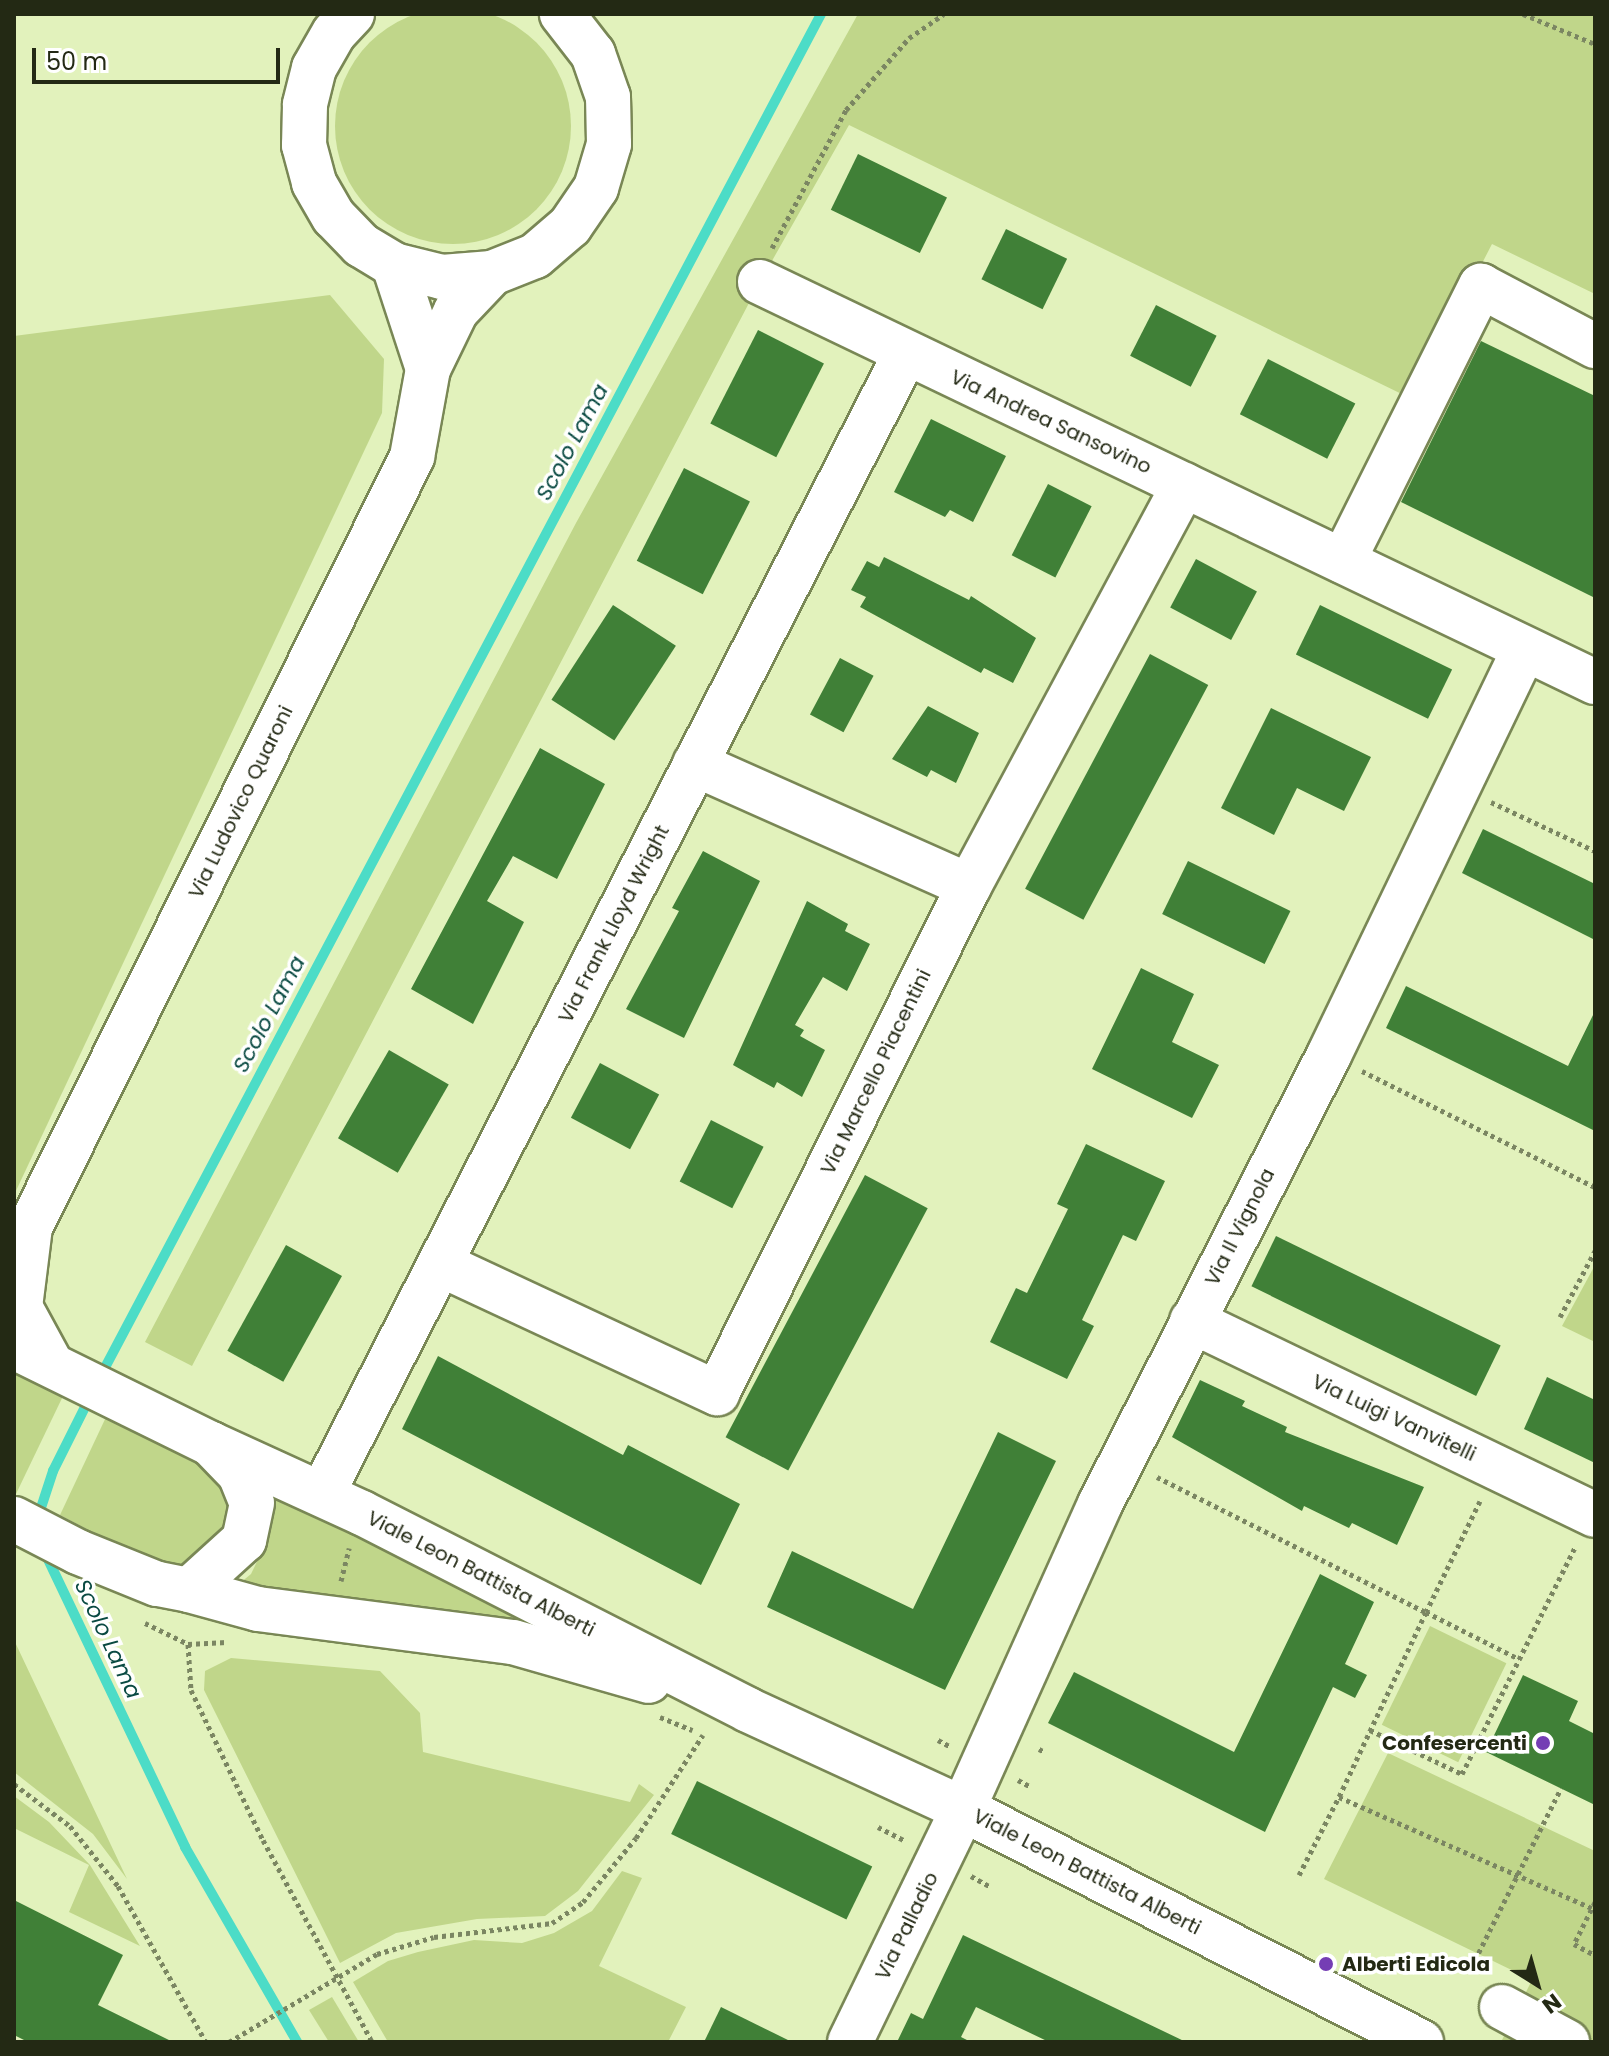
<!DOCTYPE html>
<html>
<head>
<meta charset="utf-8">
<style>
  body { margin:0 }
  #map { position:relative; width:1609px; height:2056px; overflow:hidden; background:#e2f2bc; font-family:Poppins,sans-serif }
  div>[style] { position:absolute }
  [style*='--x'] { left:calc(var(--x)*1px); top:calc(var(--y)*1px); width:calc(var(--w)*1px); rotate:calc(var(--a)*1deg) }
  .green>* { inset:0; background:#c0d68a; transform-origin:0 0 }
  .round { border-radius:50% }
  .stream>* { height:10px; margin:-5px; padding:0 5px; transform-origin:5px; border-radius:5px; background:#4cdcc7 }
  .building>* { inset:0; background:#408037; transform-origin:0 0 }
  .path>* { height:5px; margin-top:-2.5px; transform-origin:0; background:repeating-linear-gradient(90deg,#7b8662 0 4px,transparent 0 8px) }
  .roads { filter:drop-shadow(2px 0 #798755) drop-shadow(-2px 0 #798755) drop-shadow(0 2px #798755) drop-shadow(0 -2px #798755) }
  .minor>* { height:44px; margin:-22px; padding:0 22px; transform-origin:22px; border-radius:22px; background:#fff }
  .major>* { height:44px; margin:-22px; padding:0 22px; transform-origin:22px; border-radius:22px; background:#fff }
  .dots>* { width:22px; height:22px; translate:-50% -50%; box-sizing:border-box; border:4px solid #fff; border-radius:50% }
  span { translate:-50% -50%; white-space:nowrap; text-align:center; line-height:1.15; -webkit-text-stroke:7px #fff; paint-order:stroke }
  .street-label { font-size:20px; color:#232914 }
  .poi-label { font-size:20px; color:#232914; font-weight:700 }
  .right { translate:-100% -50%; text-align:right }
  .left { translate:0 -50%; text-align:left }
  .water-label { font-size:22px; color:#0a4a42; font-style:italic }
  .frame { position:absolute; inset:0; border:16px solid #232914; pointer-events:none }
  .north { position:absolute; left:1497px; top:1944px; width:80px; height:80px; -webkit-text-stroke:6px #fff; paint-order:stroke; rotate:143deg; font-size:22px; font-weight:700; line-height:32px; text-align:center; color:#232914 }
  .north::after { content:''; display:block; margin:auto; width:28px; height:36px; background:#232914; clip-path:polygon(50% 0,100% 100%,50% 72%,0 100%) }
  .scale { position:absolute; left:32px; top:48px; width:248px; height:36px; box-sizing:border-box; border:4px solid #232914; border-top:0; padding-left:10px; font-size:24px; line-height:28px; white-space:nowrap; color:#232914; -webkit-text-stroke:6px #fff; paint-order:stroke }
</style>
</head>
<body>
<div id="map">
  <div class="green">
    <div class="round" style="left:335px;top:8px;width:236px;height:236px"></div>
    <div style="clip-path:polygon(858px 14px,1595px 14px,1595px 294px,1492px 244px,1412px 399px,849px 125px,760px 282px,192px 1366px,145px 1342px,576px 523px)"></div>
    <div style="clip-path:polygon(330px 295px,384px 359px,382px 413px,14px 1195px,14px 336px)"></div>
    <div style="clip-path:polygon(1595px 1265px,1595px 1342px,1562px 1326px)"></div>
    <div style="clip-path:polygon(14px 1369px,64px 1394px,15px 1496px,14px 1495px)"></div>
    <div style="clip-path:polygon(107px 1415px,212px 1466px,233px 1508px,230px 1529px,184px 1569px,166px 1571px,60px 1515px)"></div>
    <div style="clip-path:polygon(269px 1493px,518px 1617px,530px 1628px,228px 1593px,251px 1574px,267px 1541px)"></div>
    <div style="left:1430px;top:1626px;width:85px;height:110px;rotate:26deg"></div>
    <div style="clip-path:polygon(14px 1640px,127px 1879px,93px 1834px,14px 1772px)"></div>
    <div style="clip-path:polygon(231px 1658px,380px 1671px,420px 1713px,423px 1752px,630px 1802px,639px 1784px,654px 1795px,578px 1891px,545px 1916px,477px 1919px,396px 1933px,340px 1963px,204px 1690px,205px 1671px)"></div>
    <div style="clip-path:polygon(1388px 1753px,1595px 1851px,1595px 2042px,1501px 2042px,1532px 1980px,1324px 1879px)"></div>
    <div style="clip-path:polygon(14px 1796px,49px 1822px,90px 1865px,140px 1946px,69px 1912px,89px 1865px,14px 1828px)"></div>
    <div style="clip-path:polygon(622px 1871px,642px 1878px,599px 1966px,686px 2007px,668px 2042px,388px 2042px,353px 1982px,388px 1961px,418px 1952px,474px 1940px,522px 1943px,554px 1933px,592px 1911px)"></div>
    <div style="clip-path:polygon(332px 1997px,359px 2042px,329px 2042px,309px 2010px)"></div>
  </div>
  <div class="stream">
    <div style="--x:100;--y:1377;--w:1542;--a:-62.12"></div>
    <div style="--x:37;--y:1520;--w:52;--a:-71.9"></div>
    <div style="--x:53;--y:1471;--w:85;--a:-63.4"></div>
    <div style="--x:45;--y:1553;--w:326;--a:64.5"></div>
    <div style="--x:185;--y:1847;--w:225;--a:60.1"></div>
  </div>
  <div class="building">
    <div style="left:858px;top:154px;width:99px;height:62px;rotate:26deg"></div>
    <div style="left:1006px;top:229px;width:68px;height:56px;rotate:26deg"></div>
    <div style="left:1156px;top:305px;width:68px;height:57px;rotate:27deg"></div>
    <div style="left:758px;top:330px;width:74px;height:105px;rotate:27deg"></div>
    <div style="clip-path:polygon(1481px 341px,1595px 396px,1595px 598px,1401px 502px)"></div>
    <div style="left:1268px;top:359px;width:98px;height:62px;rotate:27deg"></div>
    <div style="clip-path:polygon(931px 419px,1006px 456px,973px 522px,950px 510px,945px 517px,894px 492px)"></div>
    <div style="left:684px;top:468px;width:74px;height:104px;rotate:27deg"></div>
    <div style="left:1048px;top:484px;width:49px;height:80px;rotate:27deg"></div>
    <div style="clip-path:polygon(884px 557px,969px 600px,971px 596px,1036px 638px,1013px 683px,984px 668px,981px 673px,860px 607px,866px 597px,851px 590px,867px 561px,879px 567px)"></div>
    <div style="left:1196px;top:559px;width:69px;height:55px;rotate:28deg"></div>
    <div style="left:613px;top:605px;width:75px;height:113px;rotate:33deg"></div>
    <div style="left:1320px;top:605px;width:147px;height:55px;rotate:26deg"></div>
    <div style="left:1150px;top:654px;width:66px;height:266px;rotate:28deg"></div>
    <div style="left:840px;top:658px;width:38px;height:64px;rotate:28deg"></div>
    <div style="clip-path:polygon(928px 706px,979px 733px,956px 783px,931px 770px,927px 777px,892px 759px)"></div>
    <div style="clip-path:polygon(1271px 708px,1371px 757px,1344px 811px,1297px 788px,1274px 835px,1221px 808px)"></div>
    <div style="clip-path:polygon(540px 748px,605px 784px,557px 879px,513px 856px,487px 901px,524px 922px,473px 1024px,411px 989px)"></div>
    <div style="clip-path:polygon(1483px 829px,1595px 884px,1595px 940px,1462px 873px)"></div>
    <div style="clip-path:polygon(703px 851px,760px 881px,684px 1038px,626px 1009px,679px 911px,672px 908px)"></div>
    <div style="left:1188px;top:861px;width:114px;height:59px;rotate:26deg"></div>
    <div style="clip-path:polygon(807px 901px,848px 924px,845px 931px,870px 944px,847px 991px,823px 977px,795px 1025px,804px 1030px,800px 1036px,825px 1050px,802px 1097px,777px 1082px,774px 1088px,733px 1065px)"></div>
    <div style="clip-path:polygon(1141px 968px,1194px 994px,1172px 1042px,1219px 1065px,1192px 1118px,1092px 1069px)"></div>
    <div style="clip-path:polygon(1406px 986px,1568px 1066px,1595px 1011px,1595px 1131px,1386px 1028px)"></div>
    <div style="left:389px;top:1050px;width:69px;height:102px;rotate:30deg"></div>
    <div style="left:600px;top:1063px;width:67px;height:62px;rotate:28deg"></div>
    <div style="left:711px;top:1120px;width:59px;height:69px;rotate:27deg"></div>
    <div style="clip-path:polygon(1086px 1144px,1165px 1181px,1136px 1241px,1123px 1235px,1082px 1320px,1094px 1326px,1067px 1379px,990px 1342px,1016px 1288px,1027px 1293px,1068px 1209px,1057px 1204px)"></div>
    <div style="left:865px;top:1175px;width:71px;height:297px;rotate:28deg"></div>
    <div style="left:1276px;top:1236px;width:250px;height:56px;rotate:26deg"></div>
    <div style="left:286px;top:1245px;width:64px;height:121px;rotate:29deg"></div>
    <div style="clip-path:polygon(438px 1356px,623px 1455px,628px 1445px,740px 1504px,701px 1585px,402px 1429px)"></div>
    <div style="clip-path:polygon(1547px 1377px,1595px 1400px,1595px 1463px,1524px 1429px)"></div>
    <div style="clip-path:polygon(1200px 1380px,1245px 1401px,1242px 1406px,1287px 1427px,1285px 1432px,1424px 1487px,1397px 1545px,1352px 1523px,1349px 1528px,1304px 1506px,1302px 1511px,1172px 1437px)"></div>
    <div style="clip-path:polygon(998px 1432px,1056px 1461px,945px 1690px,767px 1607px,792px 1551px,913px 1609px)"></div>
    <div style="clip-path:polygon(1320px 1574px,1374px 1602px,1345px 1664px,1367px 1675px,1355px 1698px,1333px 1687px,1265px 1832px,1048px 1723px,1074px 1672px,1234px 1752px)"></div>
    <div style="clip-path:polygon(1523px 1675px,1578px 1701px,1569px 1721px,1595px 1734px,1595px 1805px,1486px 1752px)"></div>
    <div style="left:697px;top:1781px;width:195px;height:59px;rotate:26deg"></div>
    <div style="clip-path:polygon(14px 1900px,123px 1955px,98px 2005px,173px 2042px,28px 2042px,14px 2035px)"></div>
    <div style="clip-path:polygon(963px 1935px,1186px 2042px,1049px 2042px,976px 2007px,961px 2037px,971px 2042px,897px 2042px,911px 2013px,923px 2019px)"></div>
    <div style="clip-path:polygon(721px 2007px,792px 2042px,704px 2042px)"></div>
  </div>
  <div class="path">
    <div style="--x:1523;--y:14;--w:78;--a:22.6"></div>
    <div style="--x:772;--y:248;--w:157;--a:-61.8"></div>
    <div style="--x:846;--y:110;--w:96;--a:-48.8"></div>
    <div style="--x:909;--y:38;--w:42;--a:-34.4"></div>
    <div style="--x:1491;--y:802;--w:115;--a:25.2"></div>
    <div style="--x:1362;--y:1071;--w:260;--a:26.5"></div>
    <div style="--x:1560;--y:1317;--w:75;--a:-62.1"></div>
    <div style="--x:1157;--y:1477;--w:301;--a:26.7"></div>
    <div style="--x:1426;--y:1612;--w:204;--a:115.2"></div>
    <div style="--x:1339;--y:1797;--w:276;--a:23.7"></div>
    <div style="--x:1480;--y:1501;--w:123;--a:115.9"></div>
    <div style="--x:1426;--y:1612;--w:104;--a:26.8"></div>
    <div style="--x:341;--y:1581;--w:34;--a:-76"></div>
    <div style="--x:145;--y:1623;--w:48;--a:26"></div>
    <div style="--x:188;--y:1644;--w:39;--a:-3"></div>
    <div style="--x:188;--y:1644;--w:46;--a:86.3"></div>
    <div style="--x:191;--y:1690;--w:166;--a:64.4"></div>
    <div style="--x:263;--y:1840;--w:230;--a:61.6"></div>
    <div style="--x:660;--y:1717;--w:35;--a:22"></div>
    <div style="--x:1370;--y:1730;--w:102;--a:25.6"></div>
    <div style="--x:1462;--y:1774;--w:254;--a:-63.5"></div>
    <div style="--x:938;--y:1740;--w:15;--a:28"></div>
    <div style="--x:1039;--y:1749;--w:7;--a:27"></div>
    <div style="--x:1018;--y:1780;--w:15;--a:28"></div>
    <div style="--x:14;--y:1784;--w:70;--a:36.9"></div>
    <div style="--x:70;--y:1826;--w:77;--a:51.3"></div>
    <div style="--x:118;--y:1886;--w:179;--a:60.6"></div>
    <div style="--x:878;--y:1827;--w:31;--a:27"></div>
    <div style="--x:1299;--y:1875;--w:88;--a:-62.9"></div>
    <div style="--x:971;--y:1876;--w:21;--a:29"></div>
    <div style="--x:1595;--y:1902;--w:47;--a:116.6"></div>
    <div style="--x:1574;--y:1944;--w:24;--a:28"></div>
    <div style="--x:1475;--y:1960;--w:192;--a:-63.4"></div>
    <div style="--x:229;--y:2042;--w:172;--a:-30.7"></div>
    <div style="--x:377;--y:1954;--w:59;--a:-16.6"></div>
    <div style="--x:434;--y:1937;--w:119;--a:-6.8"></div>
    <div style="--x:552;--y:1923;--w:37;--a:-34"></div>
    <div style="--x:583;--y:1902;--w:83;--a:-50.4"></div>
    <div style="--x:636;--y:1838;--w:123;--a:-57"></div>
  </div>
  <div class="roads">
    <div class="minor">
      <div style="--x:352;--y:14;--w:26;--a:133"></div>
      <div style="--x:334;--y:33;--w:40;--a:119.7"></div>
      <div style="--x:314;--y:68;--w:38;--a:104"></div>
      <div style="--x:305;--y:105;--w:40;--a:91.4"></div>
      <div style="--x:304;--y:145;--w:39;--a:75"></div>
      <div style="--x:314;--y:183;--w:39;--a:60"></div>
      <div style="--x:334;--y:217;--w:39;--a:46"></div>
      <div style="--x:361;--y:245;--w:39;--a:31"></div>
      <div style="--x:394;--y:265;--w:49;--a:14"></div>
      <div style="--x:442;--y:277;--w:50;--a:-4.6"></div>
      <div style="--x:492;--y:273;--w:46;--a:-21.6"></div>
      <div style="--x:535;--y:256;--w:46;--a:-40.6"></div>
      <div style="--x:570;--y:226;--w:46;--a:-55.6"></div>
      <div style="--x:596;--y:188;--w:46;--a:-73.5"></div>
      <div style="--x:609;--y:144;--w:47;--a:-91.2"></div>
      <div style="--x:608;--y:97;--w:46;--a:-109.2"></div>
      <div style="--x:593;--y:54;--w:51;--a:-127.8"></div>
      <div style="--x:394;--y:265;--w:109;--a:71.9"></div>
      <div style="--x:760;--y:282;--w:926;--a:25.6"></div>
      <div style="--x:1343;--y:561;--w:308;--a:-63.4"></div>
      <div style="--x:1481;--y:286;--w:129;--a:27.8"></div>
      <div style="--x:695;--y:764;--w:300;--a:24"></div>
      <div style="--x:440;--y:1264;--w:306;--a:25"></div>
      <div style="--x:717;--y:1393;--w:566;--a:-63.57"></div>
      <div style="--x:969;--y:886;--w:455;--a:-61.8"></div>
      <div style="--x:1192;--y:1321;--w:447;--a:25.7"></div>
      <div style="--x:51;--y:1364;--w:65;--a:-118.5"></div>
      <div style="--x:20;--y:1307;--w:81;--a:-82.9"></div>
      <div style="--x:30;--y:1227;--w:860;--a:-63.61"></div>
      <div style="--x:412;--y:457;--w:89;--a:-79.7"></div>
      <div style="--x:428;--y:369;--w:64;--a:-64.2"></div>
      <div style="--x:456;--y:311;--w:52;--a:-46.5"></div>
      <div style="--x:322;--y:1494;--w:1282;--a:-62.9"></div>
      <div style="--x:1502;--y:2007;--w:74;--a:28.3"></div>
      <div style="--x:850;--y:2042;--w:259;--a:-64.1"></div>
      <div style="--x:963;--y:1809;--w:334;--a:-65.8"></div>
      <div style="--x:1100;--y:1504;--w:504;--a:-62.98"></div>
      <div style="--x:1329;--y:1055;--w:450;--a:-64.3"></div>
    </div>
    <div class="major">
      <div style="--x:14;--y:1347;--w:220;--a:26.2"></div>
      <div style="--x:211;--y:1444;--w:42;--a:46"></div>
      <div style="--x:240;--y:1474;--w:31;--a:68"></div>
      <div style="--x:252;--y:1503;--w:38;--a:102"></div>
      <div style="--x:244;--y:1540;--w:74;--a:137.7"></div>
      <div style="--x:189;--y:1590;--w:33;--a:-169"></div>
      <div style="--x:157;--y:1584;--w:85;--a:-157.9"></div>
      <div style="--x:78;--y:1552;--w:72;--a:-152.7"></div>
      <div style="--x:211;--y:1444;--w:166;--a:24.6"></div>
      <div style="--x:362;--y:1513;--w:433;--a:27"></div>
      <div style="--x:748;--y:1710;--w:237;--a:24.7"></div>
      <div style="--x:963;--y:1809;--w:514;--a:26.96"></div>
      <div style="--x:189;--y:1590;--w:72;--a:15.4"></div>
      <div style="--x:258;--y:1609;--w:257;--a:7.4"></div>
      <div style="--x:513;--y:1642;--w:141;--a:16"></div>
    </div>
  </div>
  <div class="dots">
    <div style="left:1543px;top:1743px;background:#753eb4"></div>
    <div style="left:1326px;top:1964px;background:#753eb4"></div>
  </div>
  <div class="street-label">
    <span style="left:1051px;top:422px;rotate:25deg">Via Andrea Sansovino</span>
    <span style="left:241px;top:802px;rotate:-64deg">Via Ludovico Quaroni</span>
    <span style="left:614px;top:924px;rotate:-63deg">Via Frank Lloyd Wright</span>
    <span style="left:876px;top:1072px;rotate:-64deg">Via Marcello Piacentini</span>
    <span style="left:1240px;top:1227px;rotate:-63deg">Via Il Vignola</span>
    <span style="left:1394px;top:1418px;rotate:25deg">Via Luigi Vanvitelli</span>
    <span style="left:481px;top:1574px;rotate:27deg">Viale Leon Battista Alberti</span>
    <span style="left:1087px;top:1872px;rotate:27deg">Viale Leon Battista Alberti</span>
    <span style="left:907px;top:1926px;rotate:-64deg">Via Palladio</span>
  </div>
  <div class="poi-label">
    <span class="right" style="left:1527px;top:1743px">Confesercenti</span>
    <span class="left" style="left:1342px;top:1964px">Alberti Edicola</span>
  </div>
  <div class="water-label">
    <span style="left:572px;top:442px;rotate:-62deg">Scolo Lama</span>
    <span style="left:269px;top:1014px;rotate:-62deg">Scolo Lama</span>
    <span style="left:108px;top:1639px;rotate:65deg">Scolo Lama</span>
  </div>
  <div class="frame"></div>
  <div class="north">N</div>
  <div class="scale">50 m</div>
</div>
</body>
</html>
